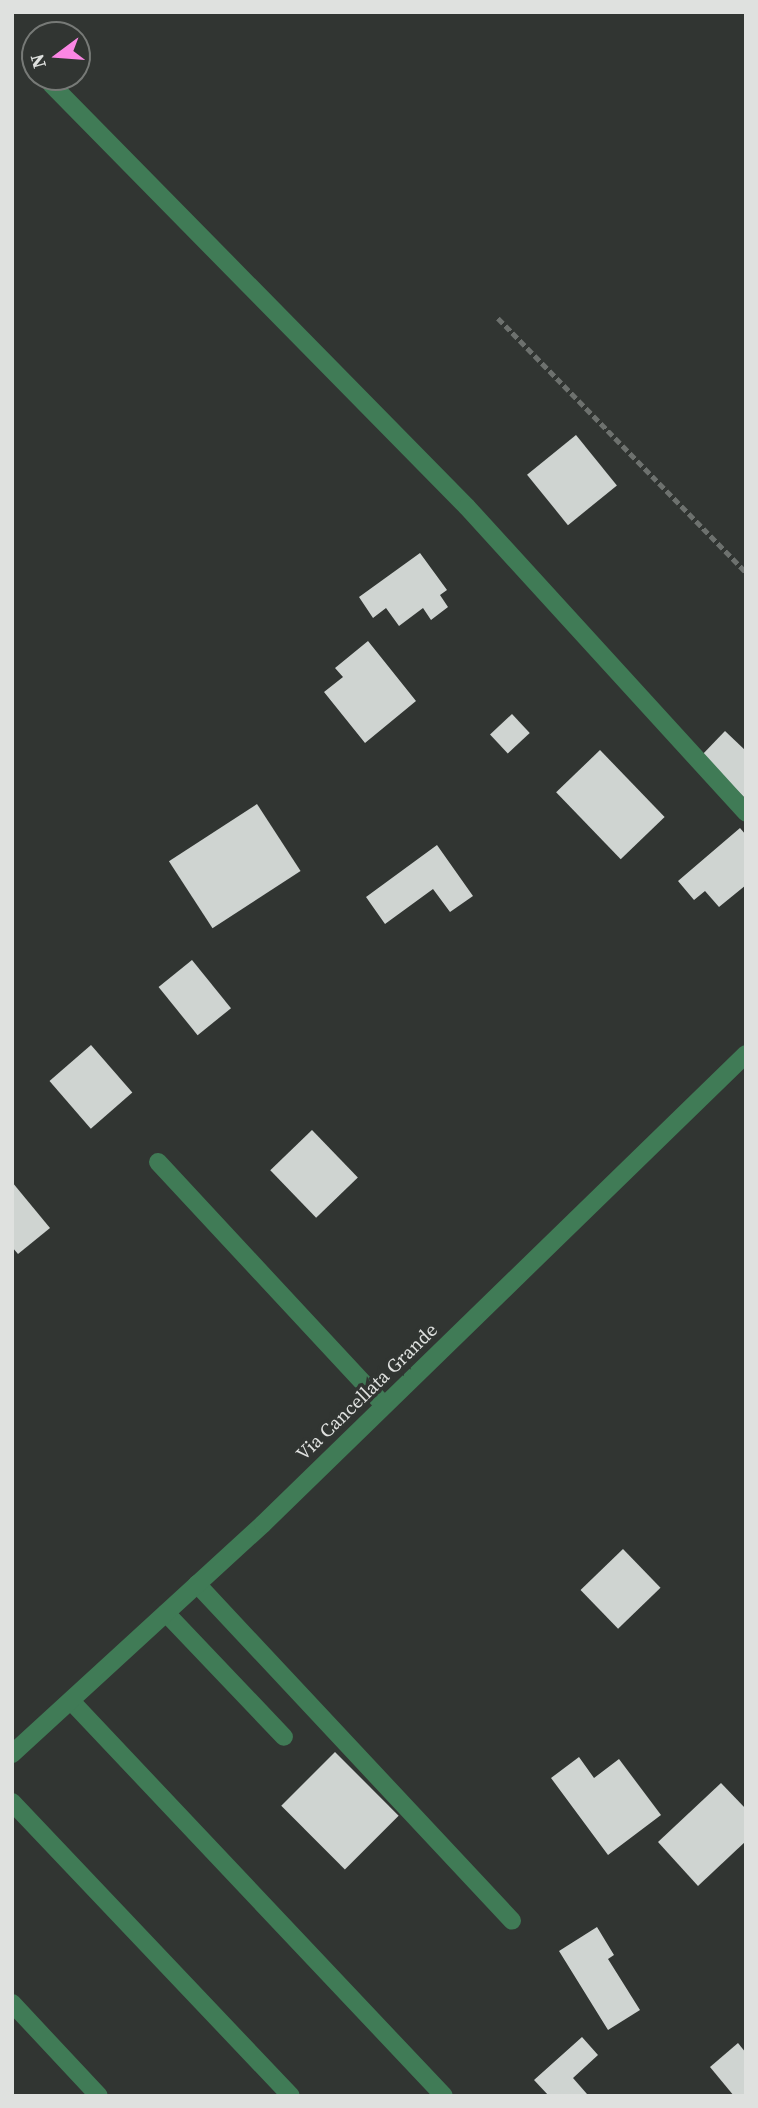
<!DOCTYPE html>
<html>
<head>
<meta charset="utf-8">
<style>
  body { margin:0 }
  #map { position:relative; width:758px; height:2108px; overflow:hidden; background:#313532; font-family:"Source Serif 4",serif }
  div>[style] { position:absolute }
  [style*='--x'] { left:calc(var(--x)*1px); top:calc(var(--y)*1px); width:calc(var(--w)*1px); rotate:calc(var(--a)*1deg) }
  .building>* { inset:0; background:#cfd4d1; transform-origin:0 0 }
  .path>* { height:4.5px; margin-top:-2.25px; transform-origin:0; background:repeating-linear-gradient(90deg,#6d716e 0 7px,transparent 0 10.5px) }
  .minor>* { height:18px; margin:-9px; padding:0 9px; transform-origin:9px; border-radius:9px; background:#407b56 }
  span { translate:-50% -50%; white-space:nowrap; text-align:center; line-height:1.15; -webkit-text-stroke:7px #313532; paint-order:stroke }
  .street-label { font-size:19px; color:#dfe1df }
  .frame { position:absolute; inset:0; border:14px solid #dfe1df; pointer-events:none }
  .north { position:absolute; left:21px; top:21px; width:70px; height:70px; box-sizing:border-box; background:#313532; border:2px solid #777a77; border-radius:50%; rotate:254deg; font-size:19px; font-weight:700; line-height:28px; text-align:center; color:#dfe1df }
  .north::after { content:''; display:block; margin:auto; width:24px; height:32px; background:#fb86e4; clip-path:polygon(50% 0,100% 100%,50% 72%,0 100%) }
</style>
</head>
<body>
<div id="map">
  <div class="building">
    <div style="left:576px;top:435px;width:65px;height:63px;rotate:51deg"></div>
    <div style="clip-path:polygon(420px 553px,447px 590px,440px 595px,448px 607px,431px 620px,423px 608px,399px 626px,386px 608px,373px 618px,359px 597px)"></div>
    <div style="clip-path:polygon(368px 641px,416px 701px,365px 743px,324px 692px,343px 677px,335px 668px)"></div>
    <div style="left:512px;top:714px;width:26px;height:30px;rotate:47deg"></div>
    <div style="clip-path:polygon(725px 731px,746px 751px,746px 799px,701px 756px)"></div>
    <div style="left:600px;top:750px;width:93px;height:61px;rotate:46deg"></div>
    <div style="left:257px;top:804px;width:80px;height:105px;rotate:57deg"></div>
    <div style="clip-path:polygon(740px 828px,746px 835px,746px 885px,719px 907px,705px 891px,694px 900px,678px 881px)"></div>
    <div style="clip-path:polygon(437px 845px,473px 896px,450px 912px,433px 889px,385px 924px,366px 897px)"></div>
    <div style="left:192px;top:960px;width:62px;height:43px;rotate:51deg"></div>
    <div style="left:91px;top:1045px;width:63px;height:55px;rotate:49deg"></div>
    <div style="left:312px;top:1130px;width:66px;height:58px;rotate:46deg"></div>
    <div style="clip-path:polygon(12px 1182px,50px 1228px,18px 1254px,12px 1247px)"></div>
    <div style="left:623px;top:1549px;width:54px;height:59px;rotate:46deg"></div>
    <div style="left:335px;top:1752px;width:90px;height:76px;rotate:45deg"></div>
    <div style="clip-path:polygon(579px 1757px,594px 1778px,619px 1759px,661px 1815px,608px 1855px,551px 1778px)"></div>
    <div style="clip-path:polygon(721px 1783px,746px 1809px,746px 1841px,698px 1886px,658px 1842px)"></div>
    <div style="clip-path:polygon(597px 1927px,614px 1955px,608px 1959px,640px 2010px,608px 2030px,559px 1951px)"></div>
    <div style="clip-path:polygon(582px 2037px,598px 2055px,573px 2078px,587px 2094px,549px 2096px,534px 2080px)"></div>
    <div style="clip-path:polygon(738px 2043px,746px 2053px,746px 2093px,743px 2096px,734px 2096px,710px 2067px)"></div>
  </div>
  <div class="path">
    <div style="--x:498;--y:318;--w:355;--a:45.7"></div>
  </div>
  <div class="minor">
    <div style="--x:51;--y:84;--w:593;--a:45.48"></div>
    <div style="--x:467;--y:507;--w:414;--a:47.6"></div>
    <div style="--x:158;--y:1162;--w:332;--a:47.1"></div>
    <div style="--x:197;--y:1584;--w:461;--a:46.9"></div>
    <div style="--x:166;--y:1613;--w:171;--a:46.4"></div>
    <div style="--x:71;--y:1701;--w:543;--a:46.64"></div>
    <div style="--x:12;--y:1754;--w:340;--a:-42.5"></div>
    <div style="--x:263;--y:1524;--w:674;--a:-44.22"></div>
    <div style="--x:12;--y:1802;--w:405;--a:46.5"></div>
    <div style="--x:12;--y:2003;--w:127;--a:46.9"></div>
  </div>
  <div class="street-label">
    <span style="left:367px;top:1392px;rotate:-44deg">Via Cancellata Grande</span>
  </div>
  <div class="frame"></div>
  <div class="north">N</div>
</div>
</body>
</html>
